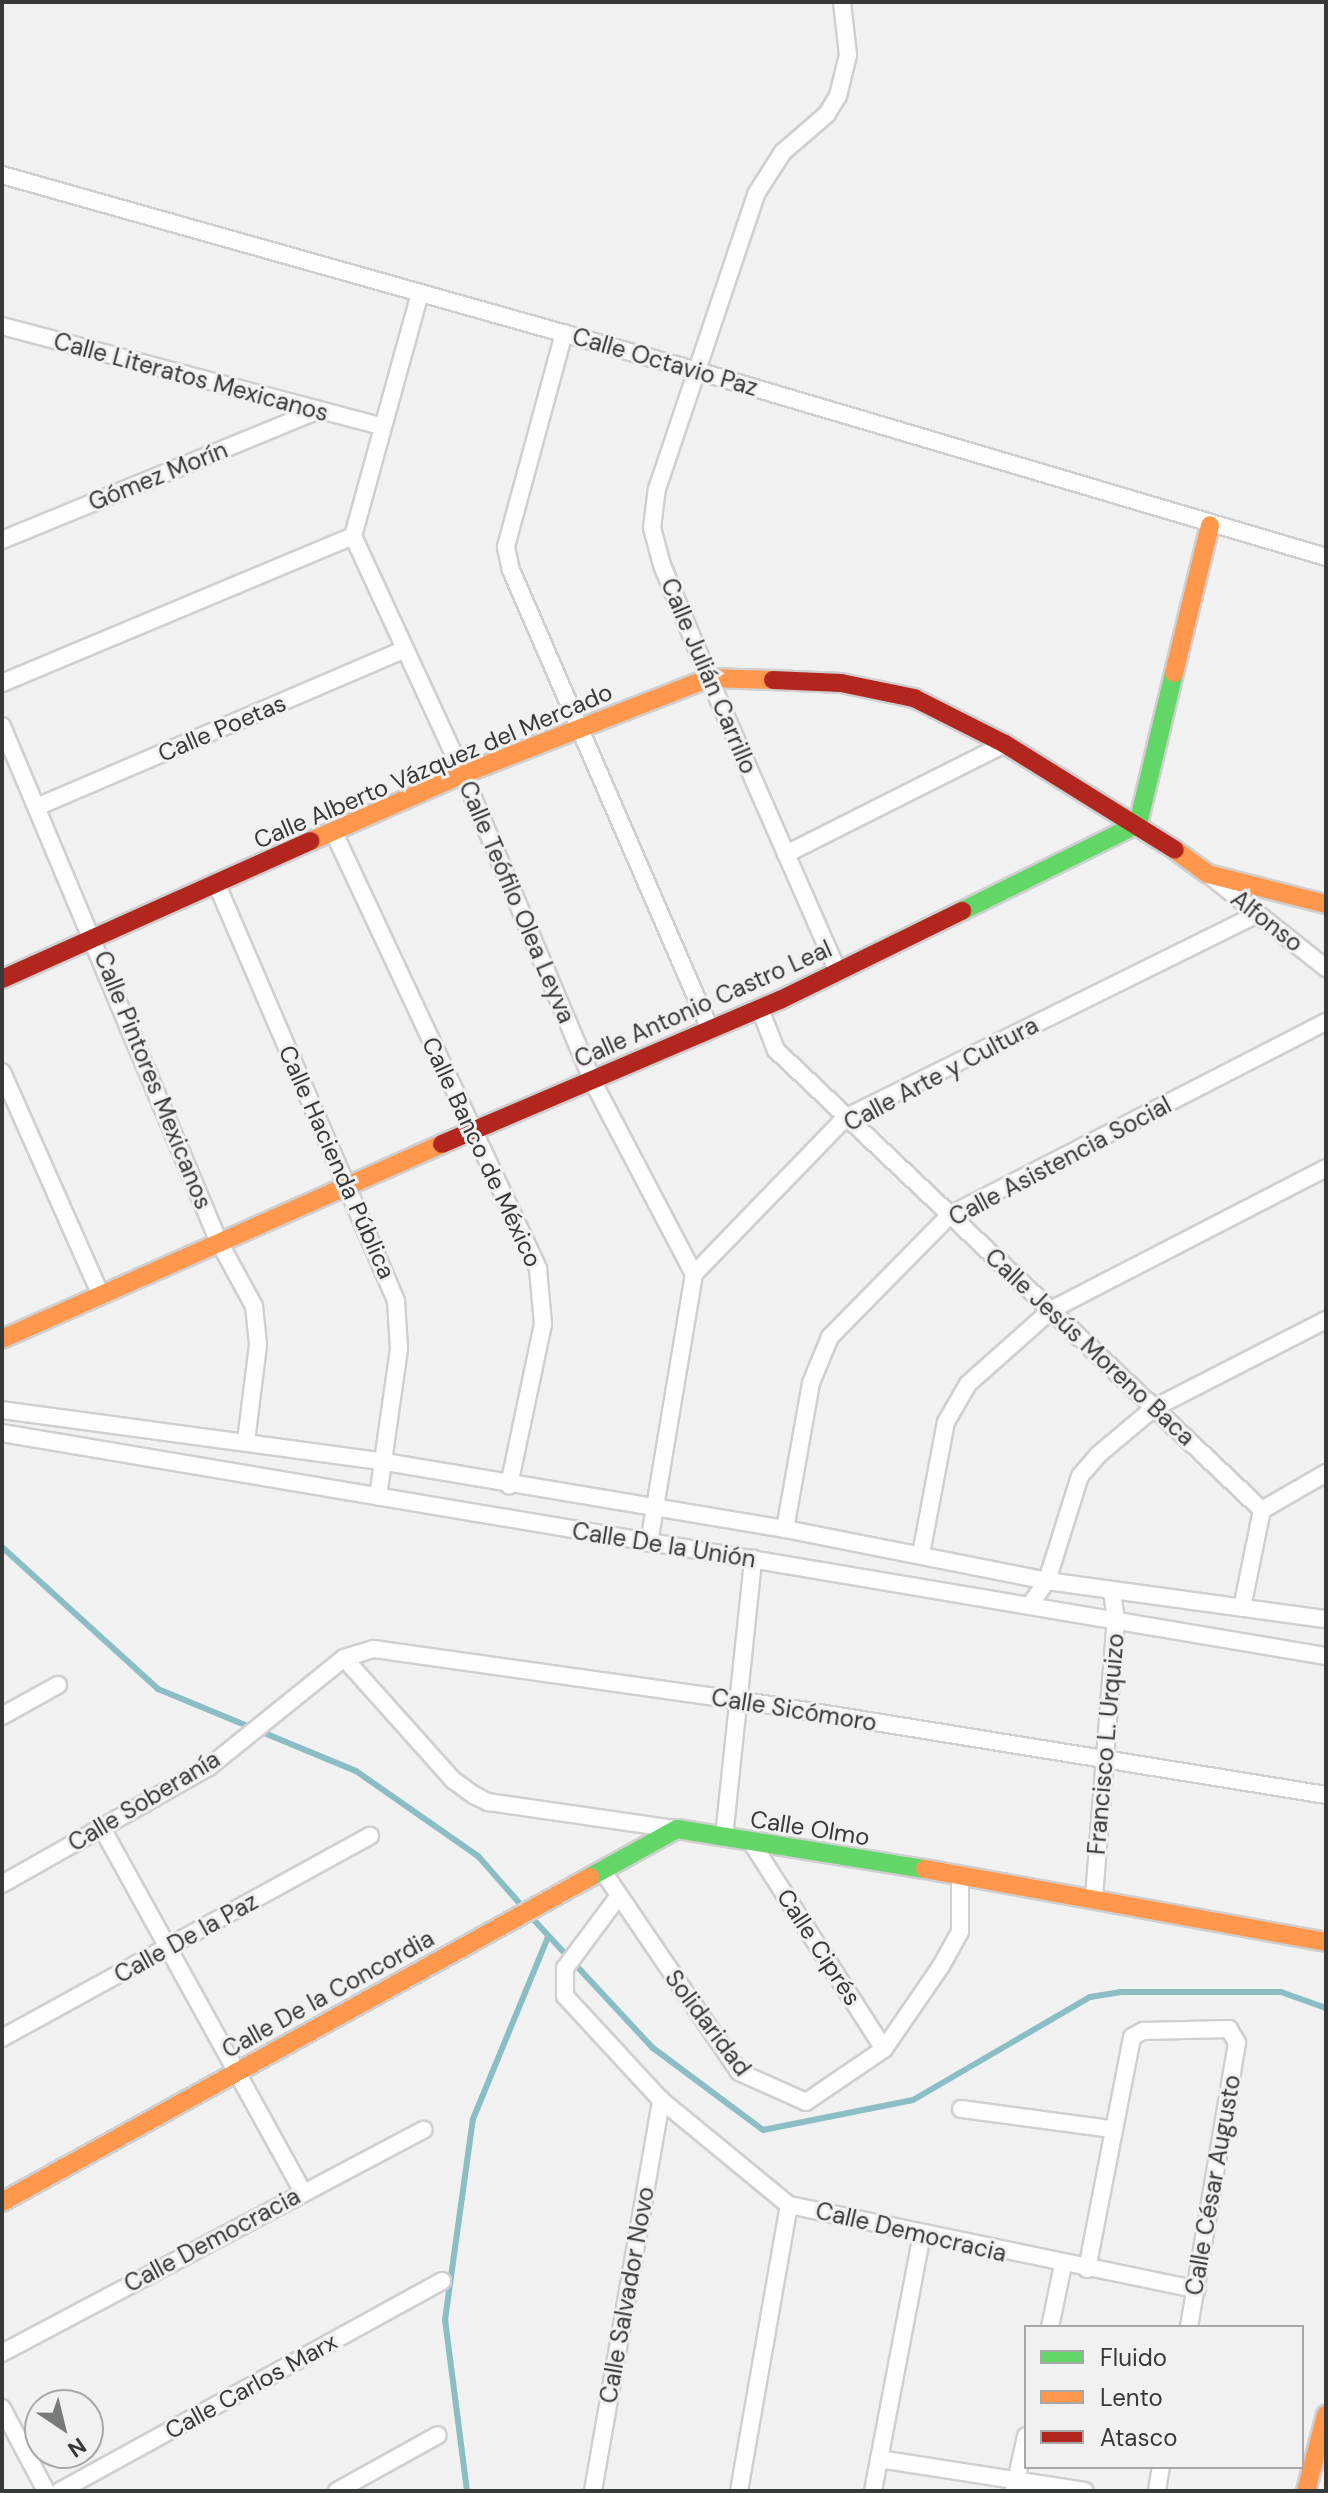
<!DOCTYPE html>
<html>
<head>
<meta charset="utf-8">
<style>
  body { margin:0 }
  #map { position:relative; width:1328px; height:2493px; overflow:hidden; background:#f1f1f2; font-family:"DM Sans",sans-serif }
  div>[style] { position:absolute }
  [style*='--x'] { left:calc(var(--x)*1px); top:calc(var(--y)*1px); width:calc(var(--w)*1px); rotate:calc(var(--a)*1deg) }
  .stream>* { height:6px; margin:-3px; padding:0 3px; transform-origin:3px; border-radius:3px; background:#8bbdc4 }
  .roads { filter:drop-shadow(2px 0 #cfcfd0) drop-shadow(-2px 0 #cfcfd0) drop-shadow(0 2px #cfcfd0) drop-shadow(0 -2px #cfcfd0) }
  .street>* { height:16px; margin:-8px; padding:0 8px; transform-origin:8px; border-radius:8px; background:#fdfdfd }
  .fast>* { height:18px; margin:-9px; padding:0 9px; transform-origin:9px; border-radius:9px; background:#63d668 }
  .slow>* { height:18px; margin:-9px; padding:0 9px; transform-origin:9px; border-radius:9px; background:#ff974d }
  .jam>* { height:18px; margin:-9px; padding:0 9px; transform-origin:9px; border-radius:9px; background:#b3261e }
  span { translate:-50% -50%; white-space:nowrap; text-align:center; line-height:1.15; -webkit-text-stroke:6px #f1f1f2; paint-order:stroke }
  .street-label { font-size:24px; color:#373838 }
  .frame { position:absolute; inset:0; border:4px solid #373838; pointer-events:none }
  .legend { position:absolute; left:1024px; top:2325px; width:280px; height:144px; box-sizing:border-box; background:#f1f1f2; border:2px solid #a7a7a8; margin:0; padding:10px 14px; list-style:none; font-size:24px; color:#373838 }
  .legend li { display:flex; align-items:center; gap:16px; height:40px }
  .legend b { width:40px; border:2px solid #a7a7a8 }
  .north { position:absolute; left:24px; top:2389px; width:80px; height:80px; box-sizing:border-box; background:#f1f1f2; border:2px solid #a7a7a8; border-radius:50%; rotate:145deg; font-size:22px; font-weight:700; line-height:32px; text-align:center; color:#373838 }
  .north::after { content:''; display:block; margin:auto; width:28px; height:36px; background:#787979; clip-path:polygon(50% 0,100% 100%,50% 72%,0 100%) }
</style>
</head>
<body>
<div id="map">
  <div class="stream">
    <div style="--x:2;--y:1547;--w:211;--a:42.3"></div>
    <div style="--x:158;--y:1689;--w:214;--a:22.5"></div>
    <div style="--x:356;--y:1771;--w:149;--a:34.9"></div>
    <div style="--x:478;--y:1856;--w:67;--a:48.7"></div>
    <div style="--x:532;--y:1918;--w:178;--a:47.1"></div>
    <div style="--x:653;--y:2048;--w:137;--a:36.7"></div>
    <div style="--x:763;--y:2130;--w:153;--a:-11.3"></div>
    <div style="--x:913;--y:2100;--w:205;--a:-30.2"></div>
    <div style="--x:1090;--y:1997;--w:30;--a:-9"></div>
    <div style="--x:1120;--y:1992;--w:161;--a:0"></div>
    <div style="--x:1281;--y:1992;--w:48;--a:19.6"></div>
    <div style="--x:467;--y:2491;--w:172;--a:-97.3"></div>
    <div style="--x:445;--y:2320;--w:203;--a:-82.1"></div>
    <div style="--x:473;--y:2119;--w:197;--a:-67.6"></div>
  </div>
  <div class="roads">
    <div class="street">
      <div style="--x:2;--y:175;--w:719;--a:15.74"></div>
      <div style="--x:694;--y:370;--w:659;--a:16.48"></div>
      <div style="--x:420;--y:293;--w:252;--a:105.4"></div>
      <div style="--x:353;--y:536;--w:262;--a:65.2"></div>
      <div style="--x:463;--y:774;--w:332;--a:67.1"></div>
      <div style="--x:592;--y:1080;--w:219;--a:62.3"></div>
      <div style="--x:2;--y:326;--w:392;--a:14.8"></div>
      <div style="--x:564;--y:333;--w:222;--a:105.2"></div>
      <div style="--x:506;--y:547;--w:24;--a:78"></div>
      <div style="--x:511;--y:570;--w:500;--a:66.56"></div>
      <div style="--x:2;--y:540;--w:337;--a:-22.3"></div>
      <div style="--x:2;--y:683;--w:381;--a:-22.7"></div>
      <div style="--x:2;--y:726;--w:558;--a:67.21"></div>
      <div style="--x:218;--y:1240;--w:75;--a:61.4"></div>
      <div style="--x:254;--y:1306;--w:39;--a:84"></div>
      <div style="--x:258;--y:1345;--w:97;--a:97.1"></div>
      <div style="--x:39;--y:806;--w:398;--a:-23.2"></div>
      <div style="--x:335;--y:835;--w:479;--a:64.9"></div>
      <div style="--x:538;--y:1269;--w:55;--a:84.8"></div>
      <div style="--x:543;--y:1324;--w:165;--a:101.9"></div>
      <div style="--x:786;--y:854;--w:245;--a:-26.7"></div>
      <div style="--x:1214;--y:879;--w:143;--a:38.5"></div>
      <div style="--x:217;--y:885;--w:453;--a:66.7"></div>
      <div style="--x:396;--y:1301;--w:48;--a:86.4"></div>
      <div style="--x:399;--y:1349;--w:149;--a:98.1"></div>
      <div style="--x:838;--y:972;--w:321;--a:-113.7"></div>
      <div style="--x:709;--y:678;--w:122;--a:-112.6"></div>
      <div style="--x:662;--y:565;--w:38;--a:-105"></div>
      <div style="--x:652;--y:528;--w:39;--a:-83"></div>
      <div style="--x:657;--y:489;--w:311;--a:-71.4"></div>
      <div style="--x:756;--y:194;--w:50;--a:-57.3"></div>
      <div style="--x:783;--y:152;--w:58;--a:-40.8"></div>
      <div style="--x:827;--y:114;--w:21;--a:-59"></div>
      <div style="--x:838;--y:96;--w:42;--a:-76.3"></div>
      <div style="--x:848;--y:55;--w:53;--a:-96.5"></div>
      <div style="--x:760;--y:1009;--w:44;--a:68.7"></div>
      <div style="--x:776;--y:1050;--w:669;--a:43.43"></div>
      <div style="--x:2;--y:1072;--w:244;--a:66.1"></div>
      <div style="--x:2;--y:1410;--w:387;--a:7.7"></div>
      <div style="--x:385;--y:1462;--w:406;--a:9.5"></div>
      <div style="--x:785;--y:1529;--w:267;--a:11.2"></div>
      <div style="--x:1047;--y:1581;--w:282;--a:7.8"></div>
      <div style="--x:2;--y:1433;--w:1343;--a:9.56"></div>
      <div style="--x:785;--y:1529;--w:148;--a:-79.9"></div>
      <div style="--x:811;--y:1383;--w:50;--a:-67.6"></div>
      <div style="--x:830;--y:1337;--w:171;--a:-45.5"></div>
      <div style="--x:950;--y:1215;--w:423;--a:-27.2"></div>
      <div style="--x:649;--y:1543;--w:273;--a:-80.5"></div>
      <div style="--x:694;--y:1274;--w:217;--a:-45.9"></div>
      <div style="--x:845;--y:1118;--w:460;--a:-26.3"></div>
      <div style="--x:921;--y:1554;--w:134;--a:-79.3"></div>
      <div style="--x:946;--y:1422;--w:44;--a:-59.9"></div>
      <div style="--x:968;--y:1384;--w:111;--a:-41.7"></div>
      <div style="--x:1051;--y:1310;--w:309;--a:-27.3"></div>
      <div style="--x:1030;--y:1605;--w:29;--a:-55"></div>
      <div style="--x:1047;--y:1581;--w:110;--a:-72.6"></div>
      <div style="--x:1080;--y:1476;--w:28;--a:-49"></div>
      <div style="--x:1098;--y:1455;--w:73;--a:-40"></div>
      <div style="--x:1154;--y:1408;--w:193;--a:-27.1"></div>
      <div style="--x:1242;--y:1608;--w:100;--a:-78.5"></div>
      <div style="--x:1262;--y:1510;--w:74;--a:-30"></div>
      <div style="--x:344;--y:1658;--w:164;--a:48.2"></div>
      <div style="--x:453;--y:1780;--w:26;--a:36"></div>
      <div style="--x:474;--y:1795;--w:16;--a:27"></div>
      <div style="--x:488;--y:1802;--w:189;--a:8.2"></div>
      <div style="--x:2;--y:1716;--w:64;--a:-29"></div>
      <div style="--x:102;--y:1828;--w:414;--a:61.1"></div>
      <div style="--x:724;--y:1837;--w:280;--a:-84"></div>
      <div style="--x:753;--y:1845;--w:242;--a:57.3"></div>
      <div style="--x:604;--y:1873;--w:240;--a:55.8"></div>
      <div style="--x:739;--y:2072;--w:73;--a:24.1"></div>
      <div style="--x:806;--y:2102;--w:94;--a:-34.2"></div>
      <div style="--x:884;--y:2049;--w:101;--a:-55.5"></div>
      <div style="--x:941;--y:1966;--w:39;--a:-61"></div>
      <div style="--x:960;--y:1932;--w:56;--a:-90"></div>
      <div style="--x:2;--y:1884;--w:238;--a:-29.5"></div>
      <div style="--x:209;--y:1767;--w:174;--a:-38.9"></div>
      <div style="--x:344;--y:1658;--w:31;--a:-17"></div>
      <div style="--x:374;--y:1649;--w:369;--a:8"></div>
      <div style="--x:739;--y:1700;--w:595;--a:9.19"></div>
      <div style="--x:618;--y:1897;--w:89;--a:126.7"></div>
      <div style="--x:565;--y:1968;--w:28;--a:90"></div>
      <div style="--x:565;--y:1996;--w:142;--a:47.3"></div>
      <div style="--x:661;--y:2100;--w:166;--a:39.4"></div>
      <div style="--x:789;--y:2205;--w:416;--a:11.7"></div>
      <div style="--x:1094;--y:1897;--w:278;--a:-85.5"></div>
      <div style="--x:1116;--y:1620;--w:29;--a:-98"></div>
      <div style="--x:2;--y:2038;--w:420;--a:-28.8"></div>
      <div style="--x:961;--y:2109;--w:150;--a:7.6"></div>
      <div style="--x:1087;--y:2269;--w:236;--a:-79"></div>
      <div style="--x:1132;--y:2037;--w:13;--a:-29"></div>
      <div style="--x:1143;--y:2031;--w:86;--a:-1.3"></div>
      <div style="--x:1229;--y:2029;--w:16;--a:60"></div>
      <div style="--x:1237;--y:2043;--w:288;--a:99.6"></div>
      <div style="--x:1050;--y:2327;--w:63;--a:-78.2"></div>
      <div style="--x:2;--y:2353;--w:477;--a:-27.9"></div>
      <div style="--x:2;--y:2408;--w:94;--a:62.1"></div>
      <div style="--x:879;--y:2459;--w:208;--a:8.8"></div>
      <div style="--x:60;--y:2491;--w:436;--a:-28.8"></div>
      <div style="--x:337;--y:2491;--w:115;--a:-29"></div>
      <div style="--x:593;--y:2491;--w:397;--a:-80.1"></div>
      <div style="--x:739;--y:2491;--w:290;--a:-80.1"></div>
      <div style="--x:873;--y:2491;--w:261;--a:-79.2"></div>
      <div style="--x:1014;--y:2491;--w:56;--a:-77.7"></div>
      <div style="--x:1157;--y:2491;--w:24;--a:-81"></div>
    </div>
    <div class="fast">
      <div style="--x:962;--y:911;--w:196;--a:-26.3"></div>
      <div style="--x:1138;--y:824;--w:155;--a:-76.6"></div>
      <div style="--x:590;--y:1877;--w:99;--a:-28.9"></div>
      <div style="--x:677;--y:1829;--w:251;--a:9.2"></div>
    </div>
    <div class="slow">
      <div style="--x:1174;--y:673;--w:152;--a:-76.3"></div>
      <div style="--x:311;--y:841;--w:166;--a:-23.8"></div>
      <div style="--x:463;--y:774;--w:264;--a:-21.3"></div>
      <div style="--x:709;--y:678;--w:64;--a:1.8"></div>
      <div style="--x:1175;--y:850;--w:41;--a:36"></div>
      <div style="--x:1208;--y:874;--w:122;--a:14.3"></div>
      <div style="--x:2;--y:1339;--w:481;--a:-23.9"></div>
      <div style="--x:925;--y:1869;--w:408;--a:10.3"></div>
      <div style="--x:2;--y:2202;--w:672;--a:-28.93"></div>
      <div style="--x:1306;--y:2491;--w:79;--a:-75.3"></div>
    </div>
    <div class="jam">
      <div style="--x:773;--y:680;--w:68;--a:2.5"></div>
      <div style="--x:841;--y:683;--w:75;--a:11.6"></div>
      <div style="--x:914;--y:698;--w:102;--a:26.8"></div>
      <div style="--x:1005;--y:744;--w:200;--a:31.9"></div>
      <div style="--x:2;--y:979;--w:338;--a:-24.1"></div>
      <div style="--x:442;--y:1144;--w:367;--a:-23.1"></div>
      <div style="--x:780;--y:1000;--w:203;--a:-26.1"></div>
    </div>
  </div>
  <div class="street-label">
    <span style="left:665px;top:362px;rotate:16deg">Calle Octavio Paz</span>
    <span style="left:191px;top:377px;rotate:15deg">Calle Literatos Mexicanos</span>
    <span style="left:158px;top:476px;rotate:-22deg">Gómez Morín</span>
    <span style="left:709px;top:676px;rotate:67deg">Calle Julián Carrillo</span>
    <span style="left:222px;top:728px;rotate:-23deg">Calle Poetas</span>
    <span style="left:433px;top:766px;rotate:-23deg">Calle Alberto Vázquez del Mercado</span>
    <span style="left:517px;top:902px;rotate:67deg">Calle Teófilo Olea Leyva</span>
    <span style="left:1267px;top:921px;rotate:38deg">Alfonso</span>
    <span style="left:703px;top:1004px;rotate:-24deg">Calle Antonio Castro Leal</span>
    <span style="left:941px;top:1074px;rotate:-28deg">Calle Arte y Cultura</span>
    <span style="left:153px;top:1080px;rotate:68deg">Calle Pintores Mexicanos</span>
    <span style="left:482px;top:1152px;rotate:65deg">Calle Banco de México</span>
    <span style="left:1060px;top:1161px;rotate:-28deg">Calle Asistencia Social</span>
    <span style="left:337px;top:1162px;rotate:66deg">Calle Hacienda Pública</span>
    <span style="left:1090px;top:1347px;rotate:43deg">Calle Jesús Moreno Baca</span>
    <span style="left:664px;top:1545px;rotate:9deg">Calle De la Unión</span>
    <span style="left:794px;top:1710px;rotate:9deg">Calle Sicómoro</span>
    <span style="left:1106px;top:1744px;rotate:-85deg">Francisco L. Urquizo</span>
    <span style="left:144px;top:1801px;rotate:-31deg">Calle Soberanía</span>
    <span style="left:810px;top:1828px;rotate:9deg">Calle Olmo</span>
    <span style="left:186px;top:1938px;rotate:-29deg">Calle De la Paz</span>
    <span style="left:819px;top:1947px;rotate:57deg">Calle Ciprés</span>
    <span style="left:328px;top:1994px;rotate:-29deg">Calle De la Concordia</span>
    <span style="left:708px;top:2023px;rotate:53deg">Solidaridad</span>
    <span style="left:1213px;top:2185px;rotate:-80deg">Calle César Augusto</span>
    <span style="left:911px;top:2232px;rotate:13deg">Calle Democracia</span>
    <span style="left:212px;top:2240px;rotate:-28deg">Calle Democracia</span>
    <span style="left:627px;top:2295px;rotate:-80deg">Calle Salvador Novo</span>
    <span style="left:251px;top:2386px;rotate:-29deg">Calle Carlos Marx</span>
  </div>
  <div class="frame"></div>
  <ul class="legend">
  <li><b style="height:10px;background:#63d668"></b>Fluido</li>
  <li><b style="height:10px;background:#ff974d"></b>Lento</li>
  <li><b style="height:10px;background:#b3261e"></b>Atasco</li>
  </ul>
  <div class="north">N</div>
</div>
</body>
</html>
